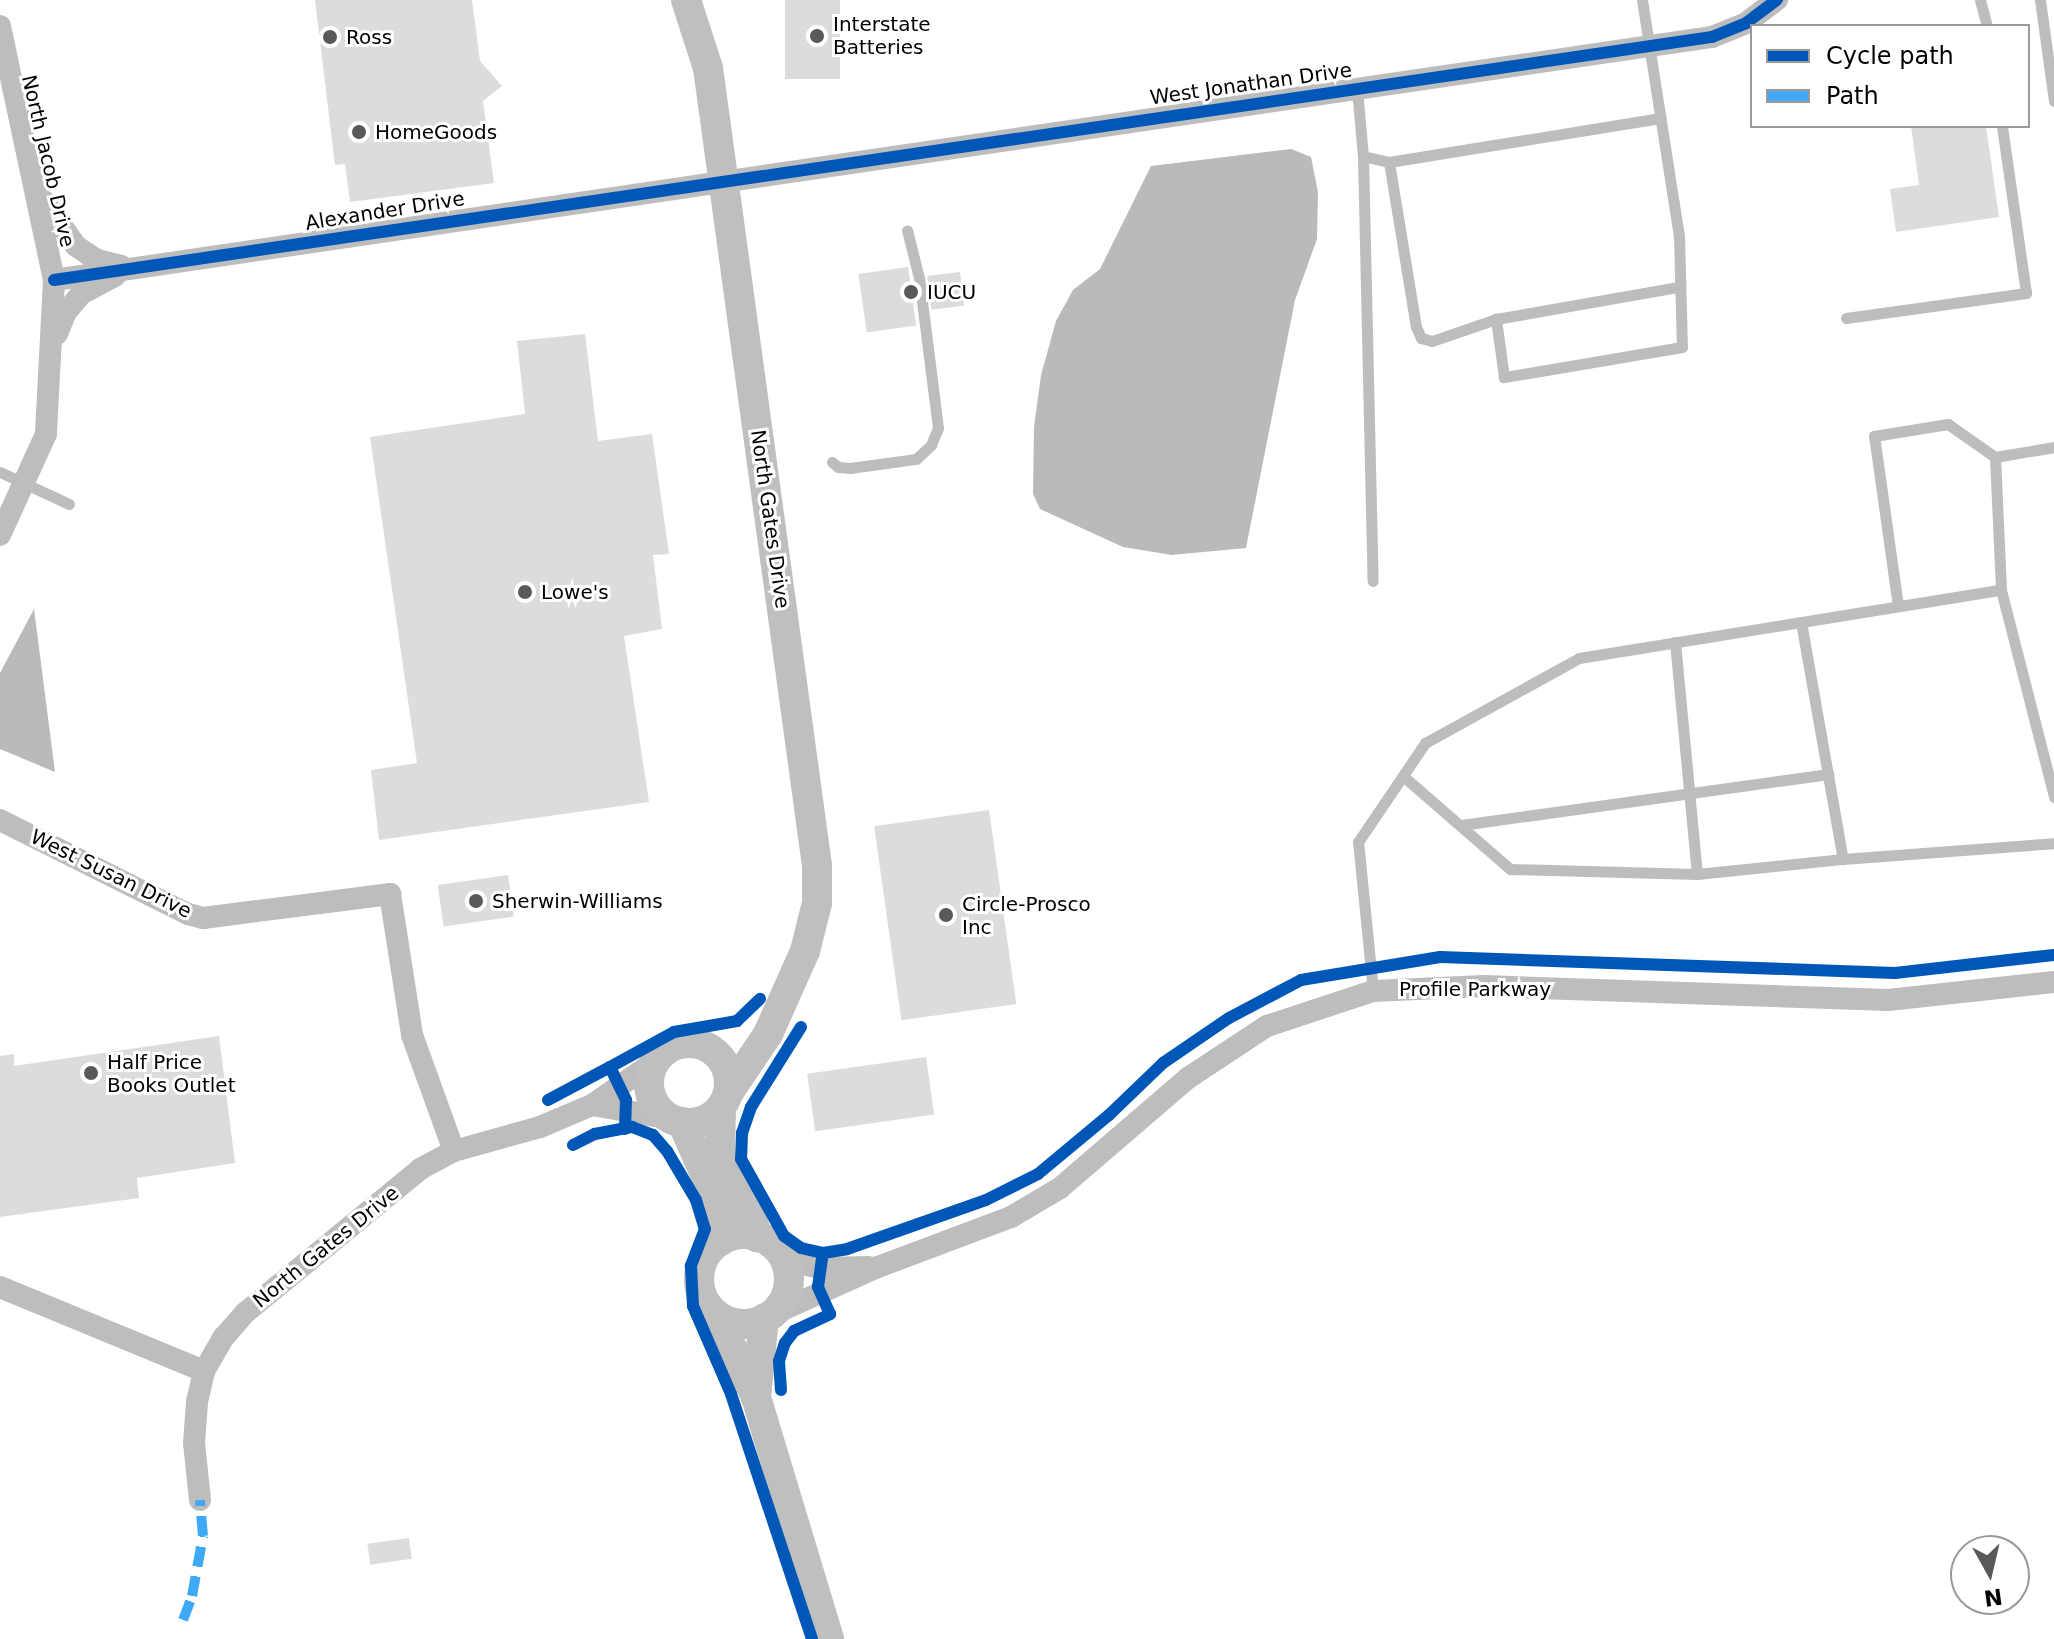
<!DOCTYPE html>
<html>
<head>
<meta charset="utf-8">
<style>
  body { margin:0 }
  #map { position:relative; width:2054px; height:1639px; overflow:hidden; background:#fff; font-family:"DejaVu Sans",sans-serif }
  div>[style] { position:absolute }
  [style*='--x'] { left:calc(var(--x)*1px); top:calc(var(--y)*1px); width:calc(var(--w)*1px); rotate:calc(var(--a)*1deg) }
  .water>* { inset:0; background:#bababa }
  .building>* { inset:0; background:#dcdcdc; transform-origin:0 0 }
  .lane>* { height:11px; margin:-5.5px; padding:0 5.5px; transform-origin:5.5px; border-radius:5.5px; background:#bdbdbd }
  .street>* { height:22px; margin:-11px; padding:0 11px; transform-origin:11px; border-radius:11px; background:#bdbdbd }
  .secondary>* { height:30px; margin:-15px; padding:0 15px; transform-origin:15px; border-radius:15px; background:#bfbfbf }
  .secondary>.ring { margin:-15px; padding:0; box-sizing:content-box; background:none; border:30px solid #bfbfbf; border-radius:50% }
  .quiet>* { height:10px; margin-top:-5px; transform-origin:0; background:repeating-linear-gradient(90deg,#3fa9f5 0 20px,transparent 0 30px) }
  .cycleway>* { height:12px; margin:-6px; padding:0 6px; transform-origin:6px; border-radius:6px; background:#0057b8 }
  .dots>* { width:22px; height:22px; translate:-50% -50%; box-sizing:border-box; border:4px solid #fff; border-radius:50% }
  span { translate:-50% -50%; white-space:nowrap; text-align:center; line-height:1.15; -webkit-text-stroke:6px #fff; paint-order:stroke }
  .poi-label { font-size:20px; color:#000 }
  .left { translate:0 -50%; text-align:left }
  .street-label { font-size:20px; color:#000 }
  .legend { position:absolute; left:1750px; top:24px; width:280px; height:104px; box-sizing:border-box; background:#fff; border:2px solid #999; margin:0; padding:10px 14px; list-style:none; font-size:24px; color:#000 }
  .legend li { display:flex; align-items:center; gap:16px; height:40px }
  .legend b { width:40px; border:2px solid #999 }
  .north { position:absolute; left:1950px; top:1535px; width:80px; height:80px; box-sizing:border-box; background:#fff; border:2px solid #999; border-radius:50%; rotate:172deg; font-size:22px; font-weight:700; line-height:32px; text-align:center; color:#000 }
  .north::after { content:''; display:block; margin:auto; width:28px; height:36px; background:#595959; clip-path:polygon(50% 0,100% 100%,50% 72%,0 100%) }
</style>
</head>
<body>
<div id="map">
  <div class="water">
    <div style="clip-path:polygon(1291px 149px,1311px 157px,1318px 192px,1317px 239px,1295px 300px,1246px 548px,1172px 555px,1123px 547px,1040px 509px,1033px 494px,1034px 427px,1041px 375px,1056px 321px,1073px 290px,1100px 269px,1151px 166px)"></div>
    <div style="clip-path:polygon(34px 609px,55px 772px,0 749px,0 673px)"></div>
  </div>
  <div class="building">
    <div style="clip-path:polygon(315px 0,472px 0,480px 61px,502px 86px,483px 101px,494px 183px,350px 202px,345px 164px,335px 165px)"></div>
    <div style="left:785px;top:0;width:55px;height:79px"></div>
    <div style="clip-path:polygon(1911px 126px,1986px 126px,1999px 217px,1896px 232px,1890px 189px,1919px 185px)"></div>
    <div style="left:908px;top:267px;width:59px;height:50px;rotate:82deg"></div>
    <div style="left:960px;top:272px;width:34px;height:33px;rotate:83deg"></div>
    <div style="clip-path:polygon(585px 334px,598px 441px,652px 434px,669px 554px,653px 555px,662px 629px,624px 636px,649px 802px,379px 840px,371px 770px,417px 763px,370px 437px,525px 414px,517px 341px)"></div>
    <div style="left:989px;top:810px;width:196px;height:116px;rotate:82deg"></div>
    <div style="left:508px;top:875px;width:42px;height:71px;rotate:82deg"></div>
    <div style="clip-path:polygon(219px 1036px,235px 1163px,137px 1178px,139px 1198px,0 1217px,0 1056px,14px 1054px,14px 1066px)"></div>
    <div style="left:926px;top:1057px;width:58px;height:120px;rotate:82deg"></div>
    <div style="left:409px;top:1538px;width:21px;height:42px;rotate:82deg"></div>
  </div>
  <div class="lane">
    <div style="--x:1642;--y:0;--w:238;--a:81.1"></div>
    <div style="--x:1679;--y:235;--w:112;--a:88.5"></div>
    <div style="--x:1682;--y:347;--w:181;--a:170.4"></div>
    <div style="--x:1504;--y:377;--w:59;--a:-97.9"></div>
    <div style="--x:1496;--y:319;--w:68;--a:161"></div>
    <div style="--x:1432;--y:341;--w:11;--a:-165"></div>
    <div style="--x:1421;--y:338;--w:12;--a:-114"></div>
    <div style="--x:1416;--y:327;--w:167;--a:-99.3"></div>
    <div style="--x:1389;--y:162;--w:275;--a:-9.2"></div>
    <div style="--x:1980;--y:0;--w:27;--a:75"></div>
    <div style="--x:2040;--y:0;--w:102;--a:82.1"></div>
    <div style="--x:1357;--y:89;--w:67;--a:84.9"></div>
    <div style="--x:1363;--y:156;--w:27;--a:13"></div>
    <div style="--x:1363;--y:156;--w:425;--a:88.7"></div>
    <div style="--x:1846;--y:318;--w:182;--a:-7.9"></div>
    <div style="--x:2026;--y:293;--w:169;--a:-98.2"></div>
    <div style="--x:1496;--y:319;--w:184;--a:-10"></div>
    <div style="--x:2054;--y:447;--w:60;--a:170.4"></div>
    <div style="--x:1995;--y:457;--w:133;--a:87.4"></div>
    <div style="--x:2001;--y:590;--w:214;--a:75.6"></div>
    <div style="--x:832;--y:462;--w:8;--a:40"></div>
    <div style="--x:838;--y:467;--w:12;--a:5"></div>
    <div style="--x:850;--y:468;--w:67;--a:-7.8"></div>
    <div style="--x:916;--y:459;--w:21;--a:-43"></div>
    <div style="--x:931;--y:445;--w:18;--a:-68"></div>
    <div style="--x:938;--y:428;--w:151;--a:-97.2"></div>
    <div style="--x:919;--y:278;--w:49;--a:-104"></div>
    <div style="--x:0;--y:472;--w:76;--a:24.9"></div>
    <div style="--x:1898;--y:606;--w:172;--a:-98"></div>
    <div style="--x:1874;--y:436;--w:75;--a:-9.2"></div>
    <div style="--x:1948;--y:424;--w:57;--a:35.1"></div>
    <div style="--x:1801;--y:622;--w:241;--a:80"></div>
    <div style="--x:1675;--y:642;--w:233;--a:84.6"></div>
    <div style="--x:1403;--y:776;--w:142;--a:41"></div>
    <div style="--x:1510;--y:869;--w:187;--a:1.5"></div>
    <div style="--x:1697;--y:874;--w:147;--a:-5.9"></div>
    <div style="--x:1843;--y:859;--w:212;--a:-4.3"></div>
    <div style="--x:1461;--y:825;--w:371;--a:-7.9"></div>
    <div style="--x:1373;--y:991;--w:150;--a:-95.7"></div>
    <div style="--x:1358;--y:842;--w:120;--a:-55.9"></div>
    <div style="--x:1425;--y:743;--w:176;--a:-28.9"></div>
    <div style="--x:1579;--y:658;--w:427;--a:-9.2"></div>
  </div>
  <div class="street">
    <div style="--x:0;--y:26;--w:260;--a:78"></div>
    <div style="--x:54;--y:280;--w:154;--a:93"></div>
    <div style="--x:46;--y:434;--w:111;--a:114.5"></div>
    <div style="--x:44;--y:201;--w:55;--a:54.6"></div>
    <div style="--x:76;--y:246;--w:25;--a:34"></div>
    <div style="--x:97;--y:260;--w:25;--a:14"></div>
    <div style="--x:54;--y:280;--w:1676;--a:-8.34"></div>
    <div style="--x:1712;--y:37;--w:37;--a:-22"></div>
    <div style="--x:1746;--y:23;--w:39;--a:-37"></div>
    <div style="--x:57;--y:334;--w:24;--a:-68"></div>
    <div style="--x:66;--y:312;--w:23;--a:-50"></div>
    <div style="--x:81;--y:294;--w:38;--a:-28"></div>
    <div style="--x:0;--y:820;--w:210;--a:26.6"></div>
    <div style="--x:188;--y:914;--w:16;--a:15"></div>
    <div style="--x:203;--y:918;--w:189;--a:-7.3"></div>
    <div style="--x:390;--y:894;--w:143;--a:81.1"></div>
    <div style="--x:412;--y:1035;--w:123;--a:70.1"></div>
    <div style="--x:592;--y:1105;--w:81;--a:9.9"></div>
    <div style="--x:785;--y:1260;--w:36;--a:13"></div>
    <div style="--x:820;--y:1268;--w:49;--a:-1.2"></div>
    <div style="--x:0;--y:1287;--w:221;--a:22.4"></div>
    <div style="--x:771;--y:1315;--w:117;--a:-24.2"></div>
    <div style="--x:878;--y:1267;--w:142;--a:-20.6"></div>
    <div style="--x:1011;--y:1217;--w:57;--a:-30.6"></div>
    <div style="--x:1060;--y:1188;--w:169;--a:-40.7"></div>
    <div style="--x:1188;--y:1078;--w:95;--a:-33.4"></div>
    <div style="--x:1267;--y:1026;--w:112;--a:-18.3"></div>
    <div style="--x:1373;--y:991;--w:111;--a:-2.6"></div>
    <div style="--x:1484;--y:986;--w:404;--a:2"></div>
    <div style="--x:1888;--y:1000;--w:167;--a:-6.2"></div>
    <div style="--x:200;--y:1500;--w:57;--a:-96"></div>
    <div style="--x:194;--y:1443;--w:41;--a:-85.8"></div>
    <div style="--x:197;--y:1402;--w:32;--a:-77"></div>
    <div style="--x:204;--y:1371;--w:39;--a:-60"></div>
    <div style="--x:224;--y:1337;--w:32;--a:-49"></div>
    <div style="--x:245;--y:1313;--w:227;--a:-39.4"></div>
    <div style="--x:420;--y:1169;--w:38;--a:-28"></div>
    <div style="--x:454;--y:1151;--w:89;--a:-15.6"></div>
    <div style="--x:540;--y:1127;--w:56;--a:-22.9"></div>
    <div style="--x:592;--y:1105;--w:75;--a:-34.7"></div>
  </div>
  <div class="secondary">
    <div style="--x:686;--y:0;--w:71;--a:72.1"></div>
    <div style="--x:708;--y:68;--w:805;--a:82.22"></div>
    <div style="--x:817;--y:866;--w:37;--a:90"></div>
    <div style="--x:817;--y:903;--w:49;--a:104"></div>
    <div style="--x:805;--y:951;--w:91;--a:114"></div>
    <div style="--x:768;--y:1034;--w:70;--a:123.9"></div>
    <div class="ring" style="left:649px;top:1043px;width:50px;height:50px"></div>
    <div style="--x:721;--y:1109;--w:41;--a:91.4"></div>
    <div style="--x:720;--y:1150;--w:20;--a:79"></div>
    <div style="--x:724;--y:1170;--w:55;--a:59.2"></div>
    <div style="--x:752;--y:1217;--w:21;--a:76"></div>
    <div style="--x:682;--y:1122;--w:97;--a:66.3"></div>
    <div style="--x:721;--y:1211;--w:30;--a:90"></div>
    <div class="ring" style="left:699px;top:1234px;width:60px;height:60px"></div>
    <div style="--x:716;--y:1315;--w:91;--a:64"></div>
    <div style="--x:756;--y:1397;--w:253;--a:73.2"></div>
    <div style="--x:756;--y:1397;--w:79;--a:-84.2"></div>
  </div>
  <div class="quiet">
    <div style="--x:183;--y:1620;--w:26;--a:-69"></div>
    <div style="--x:192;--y:1596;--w:61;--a:-79.6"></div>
    <div style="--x:203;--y:1536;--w:36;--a:-95"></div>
  </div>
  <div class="cycleway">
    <div style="--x:54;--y:280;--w:1676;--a:-8.34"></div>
    <div style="--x:1712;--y:37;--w:37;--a:-22"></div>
    <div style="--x:1746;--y:23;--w:39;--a:-37"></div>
    <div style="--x:801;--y:1027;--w:94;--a:122"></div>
    <div style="--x:751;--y:1107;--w:28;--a:109"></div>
    <div style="--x:742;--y:1133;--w:26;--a:92"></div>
    <div style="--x:741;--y:1159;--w:88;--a:60.8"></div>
    <div style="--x:784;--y:1236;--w:21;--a:35"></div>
    <div style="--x:801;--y:1248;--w:23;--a:13"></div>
    <div style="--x:823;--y:1253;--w:24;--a:-9"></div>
    <div style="--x:847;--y:1249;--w:147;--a:-19.4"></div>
    <div style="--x:986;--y:1200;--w:58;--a:-26.6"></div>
    <div style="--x:1038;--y:1174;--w:92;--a:-39.7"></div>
    <div style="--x:1109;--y:1115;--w:75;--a:-43.9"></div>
    <div style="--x:1163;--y:1063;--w:80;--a:-34.3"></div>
    <div style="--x:1229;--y:1018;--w:81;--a:-27.8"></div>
    <div style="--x:1301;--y:980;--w:141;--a:-9.4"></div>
    <div style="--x:1440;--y:957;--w:455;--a:2"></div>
    <div style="--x:1895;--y:973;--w:160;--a:-6.5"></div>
    <div style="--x:610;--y:1067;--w:73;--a:-28.7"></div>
    <div style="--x:674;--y:1032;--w:64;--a:-9.9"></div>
    <div style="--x:737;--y:1021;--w:32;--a:-44"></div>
    <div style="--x:548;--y:1100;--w:70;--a:-28"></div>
    <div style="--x:610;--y:1067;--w:37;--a:64"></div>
    <div style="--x:626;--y:1100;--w:29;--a:92"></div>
    <div style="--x:573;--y:1145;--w:25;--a:-27"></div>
    <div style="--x:595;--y:1134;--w:38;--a:-11"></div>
    <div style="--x:632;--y:1127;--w:22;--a:21"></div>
    <div style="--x:653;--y:1135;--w:21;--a:49"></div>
    <div style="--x:667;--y:1151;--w:57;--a:59.4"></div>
    <div style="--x:696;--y:1200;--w:30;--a:73"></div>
    <div style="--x:705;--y:1229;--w:40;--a:111"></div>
    <div style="--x:691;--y:1266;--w:40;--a:87.1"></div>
    <div style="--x:693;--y:1306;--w:96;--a:66.6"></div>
    <div style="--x:731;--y:1394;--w:258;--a:71.7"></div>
    <div style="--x:781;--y:1390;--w:29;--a:-94"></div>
    <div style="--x:779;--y:1361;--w:19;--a:-72"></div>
    <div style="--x:785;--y:1343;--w:15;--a:-53"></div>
    <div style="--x:794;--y:1331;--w:40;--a:-25"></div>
    <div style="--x:830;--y:1314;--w:30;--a:-114"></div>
    <div style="--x:818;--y:1287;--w:34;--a:-82"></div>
  </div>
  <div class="dots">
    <div style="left:817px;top:36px;background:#595959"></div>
    <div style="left:330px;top:37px;background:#595959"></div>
    <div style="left:359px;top:132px;background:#595959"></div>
    <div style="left:911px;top:292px;background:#595959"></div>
    <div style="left:525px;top:592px;background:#595959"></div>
    <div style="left:476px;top:901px;background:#595959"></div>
    <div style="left:946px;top:915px;background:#595959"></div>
    <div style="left:91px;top:1073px;background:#595959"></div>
  </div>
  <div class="poi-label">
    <span class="left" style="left:833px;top:36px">Interstate<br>Batteries</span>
    <span class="left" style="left:346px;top:37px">Ross</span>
    <span class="left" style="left:375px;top:132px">HomeGoods</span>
    <span class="left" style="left:927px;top:292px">IUCU</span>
    <span class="left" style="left:541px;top:592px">Lowe's</span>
    <span class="left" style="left:492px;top:901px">Sherwin-Williams</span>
    <span class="left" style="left:962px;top:916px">Circle-Prosco<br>Inc</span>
    <span class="left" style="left:107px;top:1074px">Half Price<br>Books Outlet</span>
  </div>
  <div class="street-label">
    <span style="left:1251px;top:84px;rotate:-8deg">West Jonathan Drive</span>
    <span style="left:48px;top:161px;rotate:77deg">North Jacob Drive</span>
    <span style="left:385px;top:211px;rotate:-9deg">Alexander Drive</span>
    <span style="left:770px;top:519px;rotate:82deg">North Gates Drive</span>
    <span style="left:111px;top:874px;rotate:26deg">West Susan Drive</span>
    <span style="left:1475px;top:989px">Profile Parkway</span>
    <span style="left:326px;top:1247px;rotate:-39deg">North Gates Drive</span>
  </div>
  <ul class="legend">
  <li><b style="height:10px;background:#0057b8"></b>Cycle path</li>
  <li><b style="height:10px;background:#3fa9f5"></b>Path</li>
  </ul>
  <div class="north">N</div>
</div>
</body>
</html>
